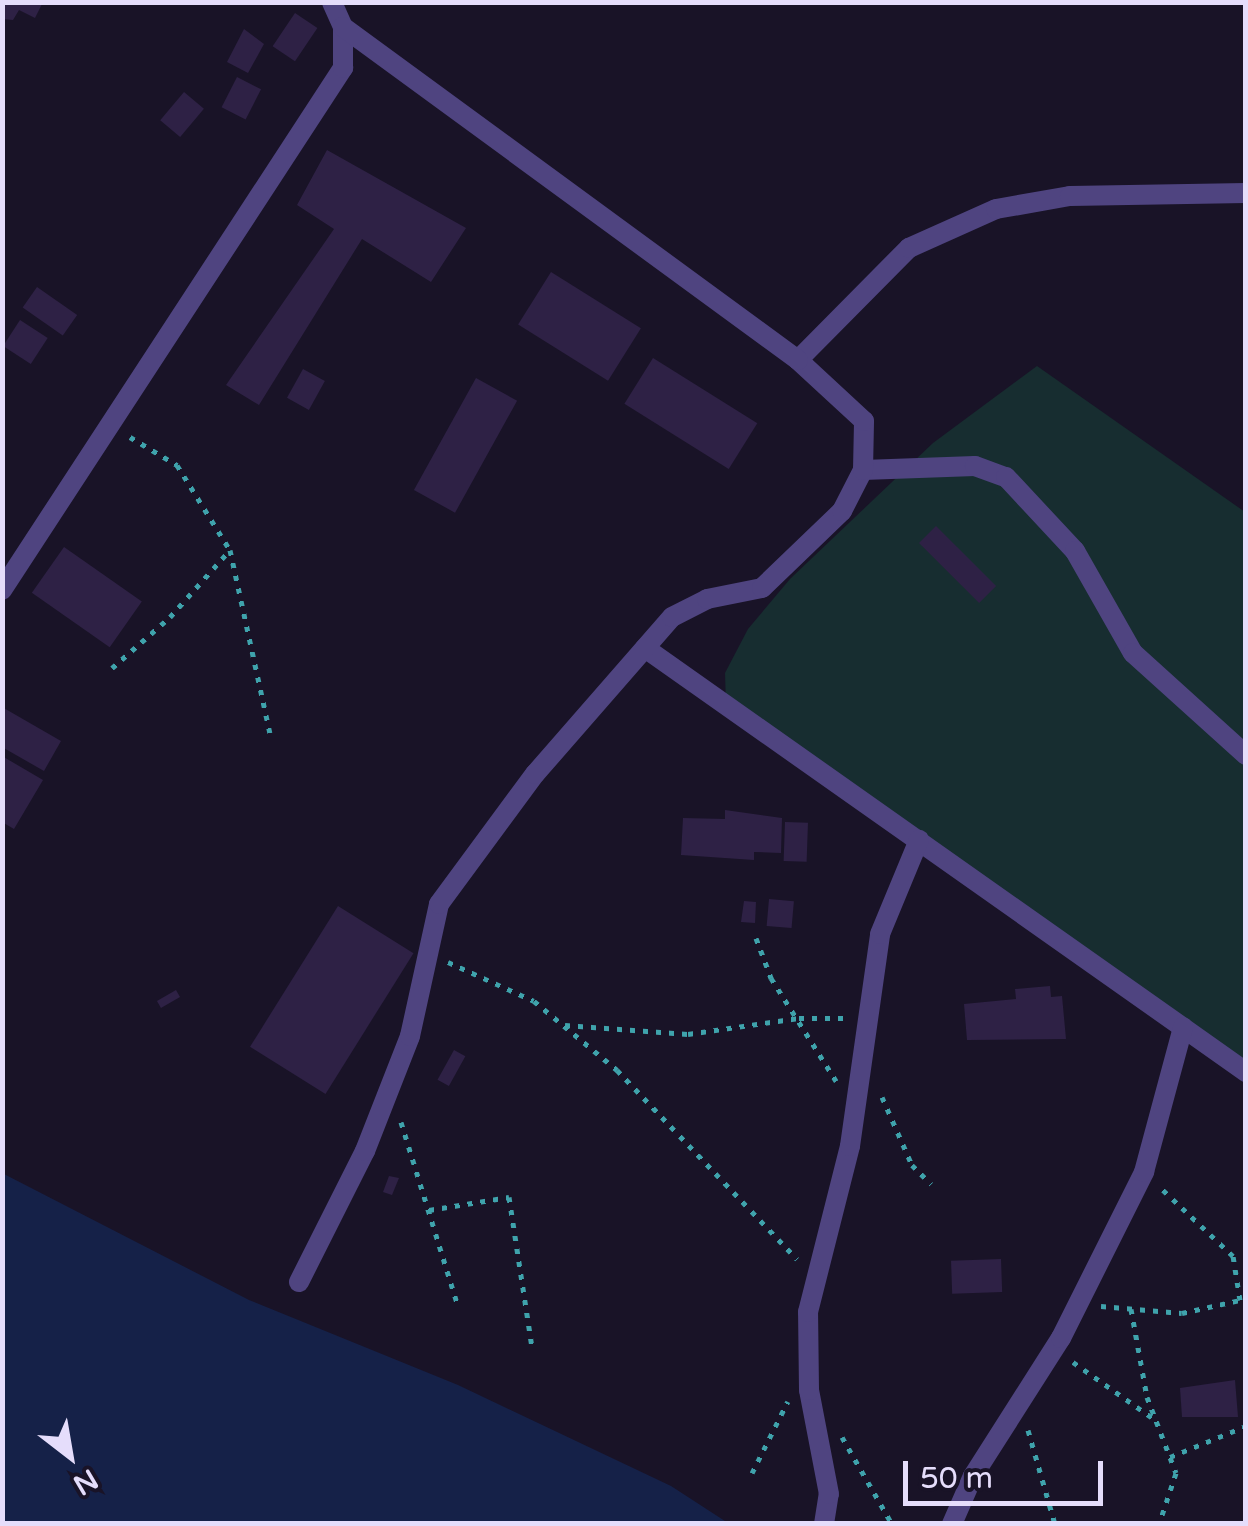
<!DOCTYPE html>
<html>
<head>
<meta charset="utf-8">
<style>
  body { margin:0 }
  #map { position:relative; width:1248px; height:1526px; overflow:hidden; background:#191327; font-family:"Varela Round",sans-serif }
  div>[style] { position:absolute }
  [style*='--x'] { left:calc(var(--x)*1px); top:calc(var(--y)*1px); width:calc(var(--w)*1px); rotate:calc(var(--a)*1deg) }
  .green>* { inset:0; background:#172d30 }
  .water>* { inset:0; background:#152148 }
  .building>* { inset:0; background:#2e2145; transform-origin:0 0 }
  .path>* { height:5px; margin-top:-2.5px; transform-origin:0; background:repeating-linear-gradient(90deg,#3fa3ac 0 5px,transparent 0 13px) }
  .minor>* { height:20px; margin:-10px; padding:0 10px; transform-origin:10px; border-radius:10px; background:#4f4480 }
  span { translate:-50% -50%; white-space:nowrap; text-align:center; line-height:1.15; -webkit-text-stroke:9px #191327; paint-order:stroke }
  .frame { position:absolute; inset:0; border:5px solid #e5ddfb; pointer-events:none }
  .north { position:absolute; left:20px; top:1406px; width:100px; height:100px; -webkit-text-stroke:8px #191327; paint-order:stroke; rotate:149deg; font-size:28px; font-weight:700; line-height:40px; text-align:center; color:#e5ddfb }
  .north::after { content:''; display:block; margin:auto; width:35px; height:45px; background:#e5ddfb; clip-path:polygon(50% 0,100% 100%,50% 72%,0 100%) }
  .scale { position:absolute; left:903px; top:1461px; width:200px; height:45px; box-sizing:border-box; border:5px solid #e5ddfb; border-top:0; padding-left:12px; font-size:30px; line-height:35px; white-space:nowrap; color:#e5ddfb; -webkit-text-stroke:8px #191327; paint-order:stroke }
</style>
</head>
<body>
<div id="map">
  <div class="green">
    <div style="clip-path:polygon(1037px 366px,1245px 512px,1245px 1072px,726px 704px,725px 673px,748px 629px,790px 579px,933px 443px)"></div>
  </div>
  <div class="water">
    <div style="clip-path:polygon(2px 1173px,249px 1300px,458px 1385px,671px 1486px,728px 1523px,3px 1523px)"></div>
  </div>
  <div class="building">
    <div style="clip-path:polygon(2px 2px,43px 2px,35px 18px,19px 10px,13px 20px,2px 19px)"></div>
    <div style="left:295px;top:13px;width:27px;height:40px;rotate:34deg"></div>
    <div style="clip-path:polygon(244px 29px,264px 44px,248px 73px,227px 62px)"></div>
    <div style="left:237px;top:77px;width:27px;height:34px;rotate:27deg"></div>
    <div style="left:184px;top:92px;width:26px;height:37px;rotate:40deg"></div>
    <div style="clip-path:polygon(327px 150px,466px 228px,431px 282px,362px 239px,259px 405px,226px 385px,334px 229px,297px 205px)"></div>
    <div style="left:551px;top:272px;width:106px;height:62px;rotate:32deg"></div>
    <div style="left:37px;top:287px;width:49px;height:25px;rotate:35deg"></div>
    <div style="left:20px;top:320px;width:33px;height:31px;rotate:33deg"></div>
    <div style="left:653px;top:358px;width:123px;height:54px;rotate:32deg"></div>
    <div style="left:303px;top:369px;width:25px;height:33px;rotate:29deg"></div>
    <div style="left:476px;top:378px;width:47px;height:128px;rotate:29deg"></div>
    <div style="left:936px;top:526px;width:85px;height:24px;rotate:45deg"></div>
    <div style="left:64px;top:547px;width:95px;height:56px;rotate:35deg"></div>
    <div style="clip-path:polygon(2px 707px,61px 741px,44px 771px,2px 747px)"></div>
    <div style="clip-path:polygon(2px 756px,43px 780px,14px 829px,2px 822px)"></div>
    <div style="clip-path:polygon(725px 810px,782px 818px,781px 853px,754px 852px,754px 860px,681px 855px,683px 818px,725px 819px)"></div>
    <div style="left:785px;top:822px;width:23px;height:39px;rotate:2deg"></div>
    <div style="left:769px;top:899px;width:25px;height:27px;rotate:5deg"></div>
    <div style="clip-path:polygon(744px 901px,756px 902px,755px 923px,741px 922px)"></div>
    <div style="left:338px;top:906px;width:89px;height:166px;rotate:32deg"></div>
    <div style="clip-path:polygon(1050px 986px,1051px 997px,1062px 996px,1066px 1039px,967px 1040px,964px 1004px,1016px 999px,1015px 989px)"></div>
    <div style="left:176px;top:990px;width:8px;height:22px;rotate:60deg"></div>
    <div style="left:454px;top:1050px;width:13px;height:34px;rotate:29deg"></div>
    <div style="clip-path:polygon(389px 1176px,399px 1178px,392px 1195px,383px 1192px)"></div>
    <div style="left:1001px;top:1259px;width:33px;height:50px;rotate:88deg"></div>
    <div style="clip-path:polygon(1235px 1380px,1238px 1417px,1182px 1417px,1180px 1388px)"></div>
  </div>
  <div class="path">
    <div style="--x:130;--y:437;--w:55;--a:30.8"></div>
    <div style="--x:177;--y:465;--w:100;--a:58.1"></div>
    <div style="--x:230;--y:550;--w:187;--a:77.7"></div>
    <div style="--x:112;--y:668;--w:77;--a:-41.3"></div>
    <div style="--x:170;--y:617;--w:90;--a:-48.2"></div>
    <div style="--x:756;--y:938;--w:43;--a:69.4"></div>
    <div style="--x:771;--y:978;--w:122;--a:57.7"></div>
    <div style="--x:448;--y:962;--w:94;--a:24.4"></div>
    <div style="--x:534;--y:1001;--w:108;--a:39.7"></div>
    <div style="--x:617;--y:1070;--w:261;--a:46.4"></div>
    <div style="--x:565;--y:1025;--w:123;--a:4.2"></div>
    <div style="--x:688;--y:1034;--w:112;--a:-8.2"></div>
    <div style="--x:799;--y:1018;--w:48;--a:0"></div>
    <div style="--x:882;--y:1097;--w:74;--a:66.2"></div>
    <div style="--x:912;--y:1165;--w:27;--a:45"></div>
    <div style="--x:401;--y:1122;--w:193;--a:72.8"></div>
    <div style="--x:429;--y:1210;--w:81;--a:-9.2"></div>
    <div style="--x:509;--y:1197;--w:153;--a:81.3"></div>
    <div style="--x:1101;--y:1306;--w:81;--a:4.9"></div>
    <div style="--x:1182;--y:1313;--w:59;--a:-12.6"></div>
    <div style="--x:1240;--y:1300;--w:45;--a:-99"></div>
    <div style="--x:1233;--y:1256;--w:98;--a:-136.7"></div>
    <div style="--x:1131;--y:1309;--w:89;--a:79.7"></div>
    <div style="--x:1147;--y:1397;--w:81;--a:69.1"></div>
    <div style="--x:1176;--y:1473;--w:54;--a:108.4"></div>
    <div style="--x:1073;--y:1362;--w:99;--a:35.1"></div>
    <div style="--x:1028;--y:1430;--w:98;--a:74"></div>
    <div style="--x:842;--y:1437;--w:100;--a:60.1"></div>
    <div style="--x:1170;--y:1457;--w:82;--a:-22.2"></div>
    <div style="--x:752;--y:1473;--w:80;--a:-63.4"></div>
  </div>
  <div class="minor">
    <div style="--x:798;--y:360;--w:158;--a:-45.3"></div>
    <div style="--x:909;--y:248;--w:95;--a:-24.1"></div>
    <div style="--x:996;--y:209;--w:75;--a:-10"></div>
    <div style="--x:1070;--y:196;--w:176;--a:-1"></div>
    <div style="--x:863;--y:470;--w:112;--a:-2"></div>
    <div style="--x:975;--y:466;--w:33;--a:20"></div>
    <div style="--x:1006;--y:477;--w:101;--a:47"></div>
    <div style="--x:1075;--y:551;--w:117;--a:60.4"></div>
    <div style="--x:1133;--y:653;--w:152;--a:42.1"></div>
    <div style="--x:2;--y:590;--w:624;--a:-56.85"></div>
    <div style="--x:343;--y:68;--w:41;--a:-90"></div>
    <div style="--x:343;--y:27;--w:27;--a:-114"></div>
    <div style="--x:645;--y:648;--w:736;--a:35.2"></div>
    <div style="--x:299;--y:1282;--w:147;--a:-63.3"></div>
    <div style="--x:365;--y:1151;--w:123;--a:-68.6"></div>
    <div style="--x:410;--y:1036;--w:135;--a:-77.6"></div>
    <div style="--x:439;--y:904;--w:162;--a:-53.6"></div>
    <div style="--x:535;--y:774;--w:208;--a:-48.9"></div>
    <div style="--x:672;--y:617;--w:39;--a:-27"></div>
    <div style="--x:707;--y:599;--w:56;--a:-11.3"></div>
    <div style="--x:762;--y:588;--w:111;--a:-43.9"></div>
    <div style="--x:842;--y:511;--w:46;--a:-62.9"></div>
    <div style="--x:863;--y:470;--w:49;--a:-88.8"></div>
    <div style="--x:864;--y:421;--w:90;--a:-137.3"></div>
    <div style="--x:798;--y:360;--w:564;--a:-143.8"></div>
    <div style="--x:824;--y:1524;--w:30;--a:-81"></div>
    <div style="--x:829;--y:1494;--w:106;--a:-100.9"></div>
    <div style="--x:809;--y:1390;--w:78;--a:-90.7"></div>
    <div style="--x:808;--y:1312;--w:171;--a:-75.8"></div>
    <div style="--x:850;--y:1146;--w:214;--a:-81.9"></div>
    <div style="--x:880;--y:934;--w:102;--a:-67.5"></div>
    <div style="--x:952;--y:1524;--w:52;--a:-66.4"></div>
    <div style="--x:973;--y:1476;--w:164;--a:-57.5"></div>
    <div style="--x:1061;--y:1338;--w:186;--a:-63.4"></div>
    <div style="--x:1144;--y:1172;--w:150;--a:-74.9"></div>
  </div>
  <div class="frame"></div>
  <div class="north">N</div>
  <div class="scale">50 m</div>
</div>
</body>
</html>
